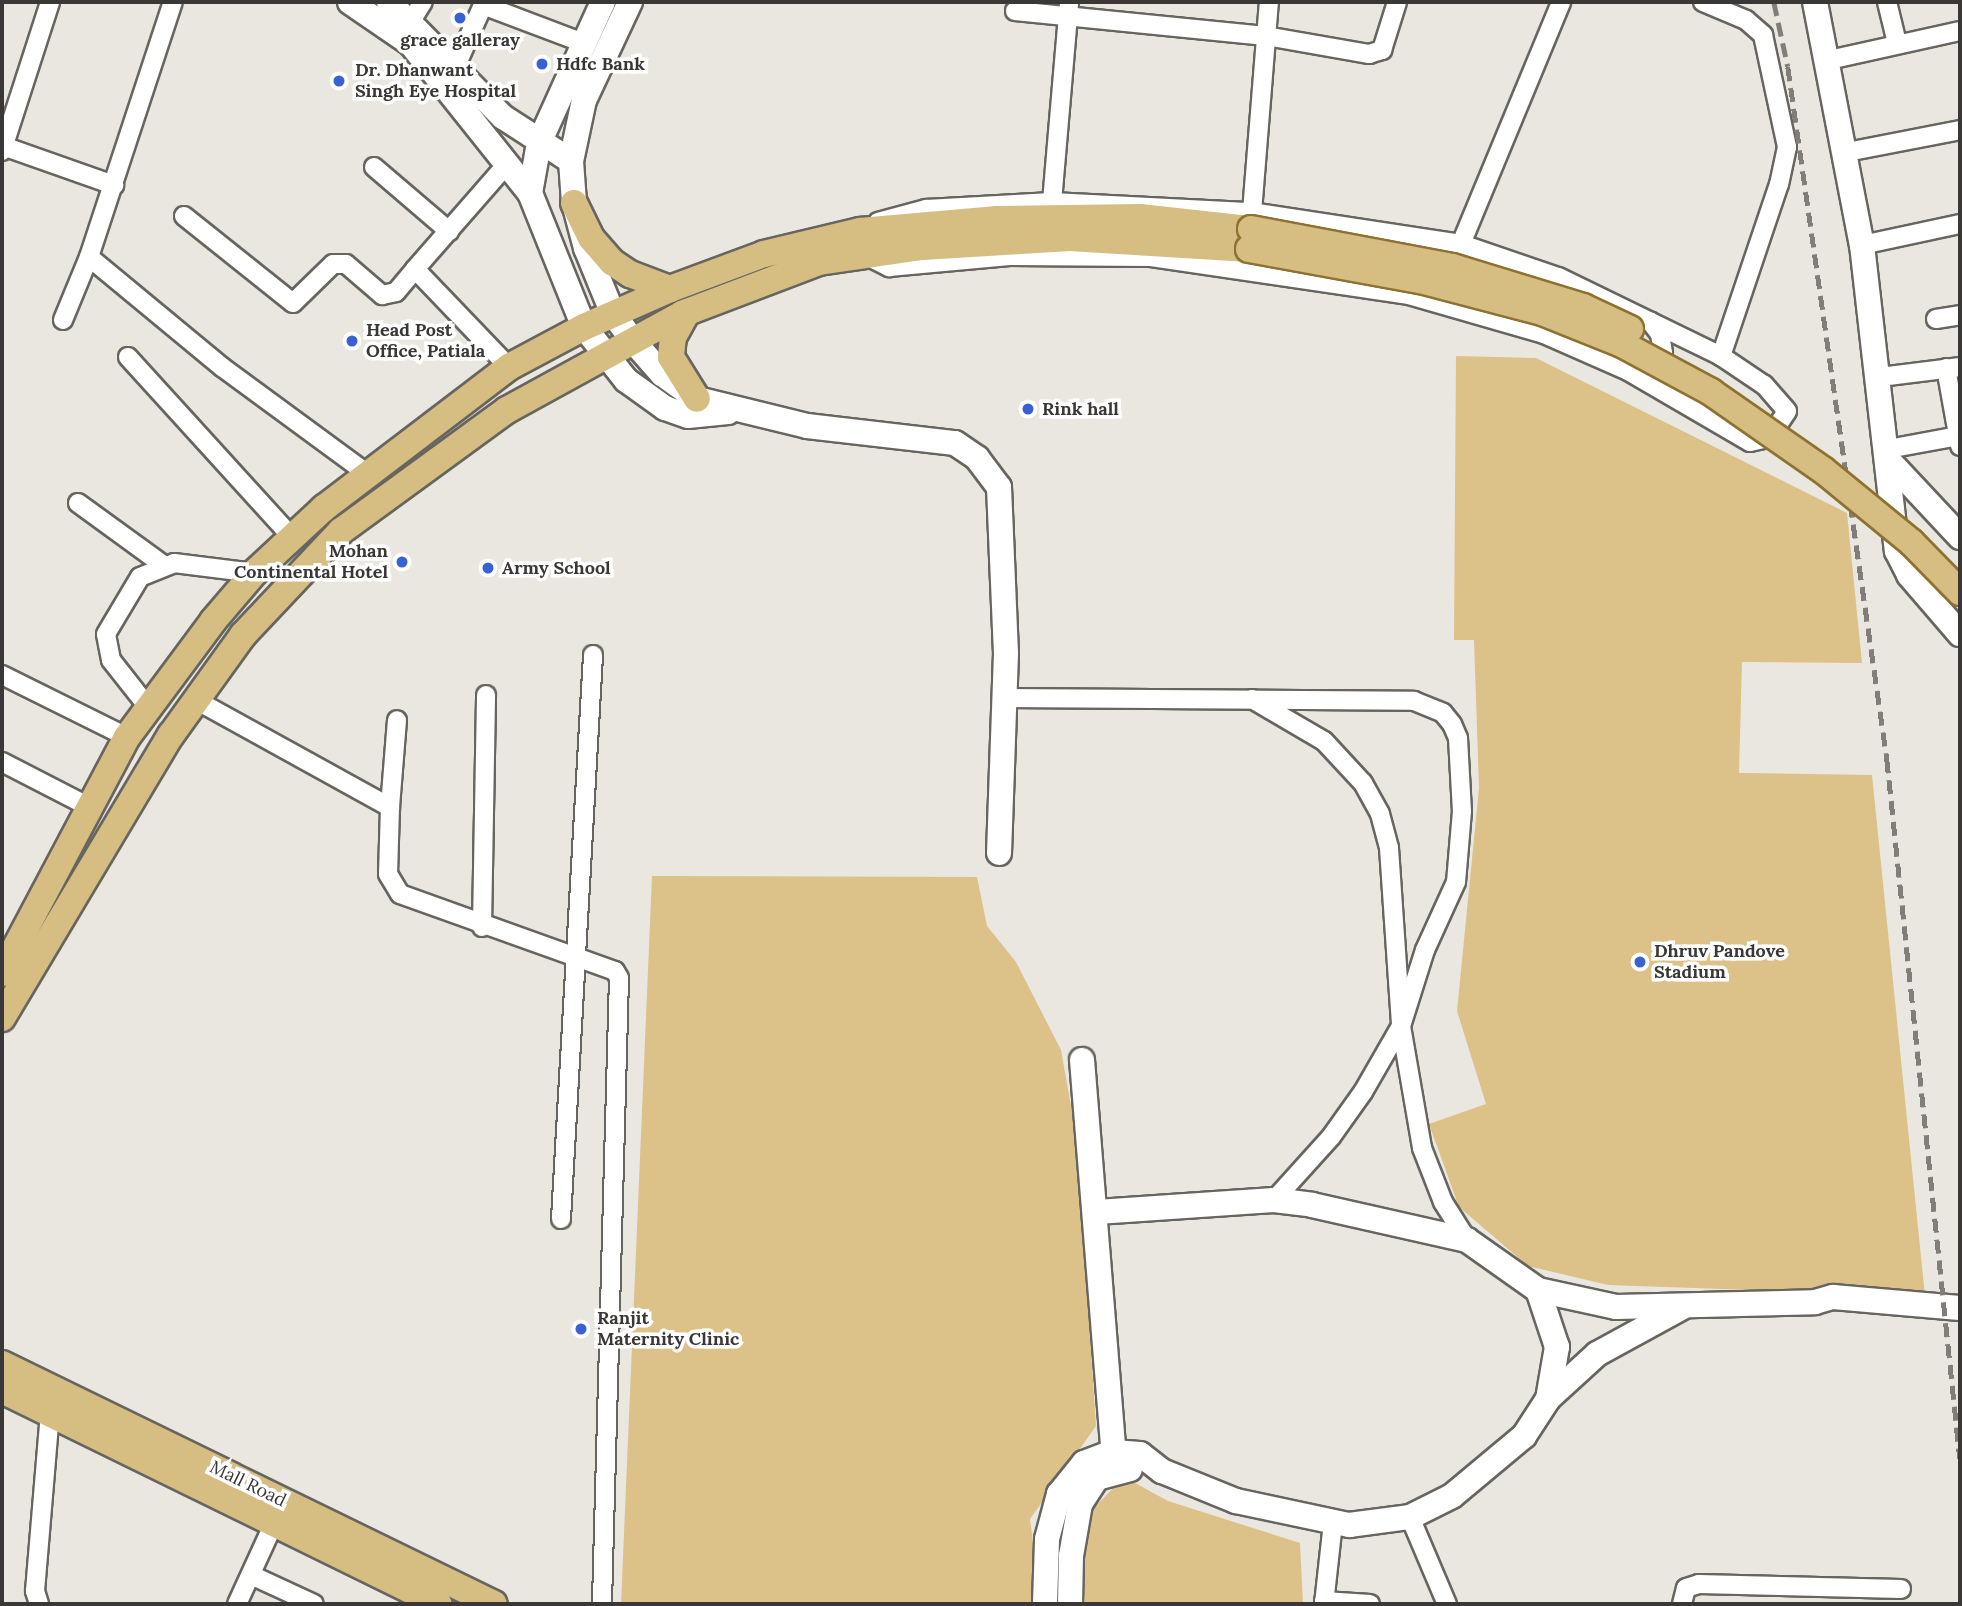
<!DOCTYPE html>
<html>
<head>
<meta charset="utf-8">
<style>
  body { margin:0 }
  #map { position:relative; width:1962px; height:1606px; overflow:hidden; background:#eae7e0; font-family:Lora,serif }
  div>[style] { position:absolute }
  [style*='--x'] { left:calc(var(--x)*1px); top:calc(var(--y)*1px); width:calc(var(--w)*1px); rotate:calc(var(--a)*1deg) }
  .green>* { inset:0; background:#dcc188 }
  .roads { filter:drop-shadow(2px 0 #67655f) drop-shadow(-2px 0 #67655f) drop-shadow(0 2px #67655f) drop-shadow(0 -2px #67655f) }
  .street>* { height:18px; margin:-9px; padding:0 9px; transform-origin:9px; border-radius:9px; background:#fff }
  .secondary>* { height:24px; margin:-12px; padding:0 12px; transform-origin:12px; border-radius:12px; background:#fff }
  .primary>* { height:26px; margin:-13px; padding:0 13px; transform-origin:13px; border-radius:13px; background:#d6bd82 }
  .rail>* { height:4.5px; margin-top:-2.25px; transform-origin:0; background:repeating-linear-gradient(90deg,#817e7a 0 14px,transparent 0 21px) }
  .bridges { filter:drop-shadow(2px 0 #8d7231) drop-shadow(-2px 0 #8d7231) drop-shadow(0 2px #8d7231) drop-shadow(0 -2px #8d7231) }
  .primary-bridge>* { height:26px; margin:-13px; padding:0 13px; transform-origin:13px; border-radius:13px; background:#d6bd82 }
  .dots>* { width:19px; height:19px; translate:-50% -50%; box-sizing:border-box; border:4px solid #fff; border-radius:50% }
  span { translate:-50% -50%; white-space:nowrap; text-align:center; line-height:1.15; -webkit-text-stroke:7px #fff; paint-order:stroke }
  .poi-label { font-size:18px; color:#3a3836; font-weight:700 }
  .left { translate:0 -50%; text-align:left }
  .right { translate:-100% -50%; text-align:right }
  .street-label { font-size:18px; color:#3a3836 }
  .frame { position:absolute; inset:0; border:4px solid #3a3836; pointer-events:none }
</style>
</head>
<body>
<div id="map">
  <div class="green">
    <div style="clip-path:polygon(1456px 356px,1536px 358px,1847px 513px,1862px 663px,1742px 662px,1739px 773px,1872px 775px,1925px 1296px,1608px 1285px,1528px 1266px,1459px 1207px,1429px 1124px,1486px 1104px,1457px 1011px,1479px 788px,1474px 640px,1454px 640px)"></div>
    <div style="clip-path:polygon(652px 876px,977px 877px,987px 926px,1016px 962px,1061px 1050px,1077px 1139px,1096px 1426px,1030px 1519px,1041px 1604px,621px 1604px)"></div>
    <div style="clip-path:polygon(1124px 1477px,1168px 1501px,1300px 1543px,1303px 1604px,1080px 1604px,1079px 1560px,1091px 1511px)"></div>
  </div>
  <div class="roads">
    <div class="street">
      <div style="--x:485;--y:2;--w:4;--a:124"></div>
      <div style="--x:483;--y:5;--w:105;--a:20.7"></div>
      <div style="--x:1703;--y:2;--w:47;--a:22.7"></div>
      <div style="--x:1746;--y:20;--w:23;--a:41"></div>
      <div style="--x:1763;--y:35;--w:115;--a:77.9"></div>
      <div style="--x:1787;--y:147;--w:38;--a:102"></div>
      <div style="--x:1779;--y:184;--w:182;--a:108.6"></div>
      <div style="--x:1887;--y:2;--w:42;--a:76.3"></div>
      <div style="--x:1015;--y:11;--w:252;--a:5.7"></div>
      <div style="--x:1266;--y:36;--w:105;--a:9.9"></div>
      <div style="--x:1369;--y:54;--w:14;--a:-17"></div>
      <div style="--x:1382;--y:50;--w:50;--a:-72.6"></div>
      <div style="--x:411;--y:21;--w:22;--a:-58"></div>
      <div style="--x:1829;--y:60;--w:134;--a:-12.5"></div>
      <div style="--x:455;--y:68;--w:69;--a:-66"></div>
      <div style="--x:3;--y:146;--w:118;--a:19.4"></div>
      <div style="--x:2;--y:151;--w:157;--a:-72.1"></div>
      <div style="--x:1847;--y:152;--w:115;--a:-11"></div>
      <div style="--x:507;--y:164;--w:140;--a:131.2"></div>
      <div style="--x:415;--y:269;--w:136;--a:46.2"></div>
      <div style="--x:374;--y:167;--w:99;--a:40.5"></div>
      <div style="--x:1052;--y:202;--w:201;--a:-85.1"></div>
      <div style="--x:184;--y:216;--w:139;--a:38.6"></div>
      <div style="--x:293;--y:303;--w:56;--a:-44.3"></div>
      <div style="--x:333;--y:264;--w:13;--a:0"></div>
      <div style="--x:346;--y:264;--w:48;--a:40.7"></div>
      <div style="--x:382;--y:295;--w:14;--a:-12"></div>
      <div style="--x:396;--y:292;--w:30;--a:-50"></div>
      <div style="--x:878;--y:222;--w:50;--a:-15.2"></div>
      <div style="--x:926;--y:209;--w:126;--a:-3.2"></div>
      <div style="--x:1052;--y:202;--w:200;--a:2.9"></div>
      <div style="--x:1252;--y:212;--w:211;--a:-85.4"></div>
      <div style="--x:1461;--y:244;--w:262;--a:-67.5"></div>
      <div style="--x:1862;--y:245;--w:100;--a:-12.1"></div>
      <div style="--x:867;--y:256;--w:25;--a:27"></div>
      <div style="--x:889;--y:267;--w:121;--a:-5.2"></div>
      <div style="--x:1009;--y:256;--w:142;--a:0.4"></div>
      <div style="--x:1151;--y:257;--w:261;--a:8.4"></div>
      <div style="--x:1409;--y:295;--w:141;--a:16.1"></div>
      <div style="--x:1544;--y:334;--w:92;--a:23.8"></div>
      <div style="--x:1628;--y:371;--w:141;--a:30.2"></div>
      <div style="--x:1750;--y:442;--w:19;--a:-12"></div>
      <div style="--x:1769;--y:438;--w:32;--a:-56"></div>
      <div style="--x:1787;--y:411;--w:35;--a:-131"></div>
      <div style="--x:1764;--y:385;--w:52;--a:-146"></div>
      <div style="--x:1721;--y:356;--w:181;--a:-154.1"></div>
      <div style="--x:1558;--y:277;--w:102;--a:-161.2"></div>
      <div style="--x:1461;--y:244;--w:211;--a:-171.3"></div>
      <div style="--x:89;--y:257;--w:173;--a:39.6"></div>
      <div style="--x:222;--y:367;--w:177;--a:36.3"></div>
      <div style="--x:1936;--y:319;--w:24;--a:-9"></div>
      <div style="--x:63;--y:320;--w:68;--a:-67.6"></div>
      <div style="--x:89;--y:257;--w:268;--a:-71.8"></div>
      <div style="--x:128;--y:357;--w:242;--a:47.7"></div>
      <div style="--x:1649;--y:367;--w:20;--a:-45"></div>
      <div style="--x:1663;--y:353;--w:19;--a:-99"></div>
      <div style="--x:1660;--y:334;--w:16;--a:-128"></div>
      <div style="--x:1946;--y:368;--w:79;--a:79.8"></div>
      <div style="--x:1880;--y:377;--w:81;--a:-7.1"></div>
      <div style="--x:1888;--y:449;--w:71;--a:-10.5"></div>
      <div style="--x:78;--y:503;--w:104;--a:36"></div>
      <div style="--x:2;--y:675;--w:140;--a:26.4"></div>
      <div style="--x:1004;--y:698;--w:410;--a:0.4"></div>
      <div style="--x:1414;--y:701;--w:31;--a:22"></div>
      <div style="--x:1443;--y:713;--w:14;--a:51"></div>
      <div style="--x:1452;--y:724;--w:15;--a:67"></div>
      <div style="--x:1458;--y:738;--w:73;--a:86.9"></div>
      <div style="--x:1462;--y:811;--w:71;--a:94.8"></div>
      <div style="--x:1456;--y:882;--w:75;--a:114.5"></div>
      <div style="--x:1425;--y:950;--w:80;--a:107.5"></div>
      <div style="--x:1401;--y:1026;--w:76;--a:119.9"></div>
      <div style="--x:1363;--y:1092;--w:55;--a:125.4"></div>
      <div style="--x:1331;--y:1137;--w:85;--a:132.1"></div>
      <div style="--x:194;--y:699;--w:224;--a:28.9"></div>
      <div style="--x:390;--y:807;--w:67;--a:91.7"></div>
      <div style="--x:388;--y:874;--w:23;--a:59"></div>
      <div style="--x:400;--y:894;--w:228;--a:19.7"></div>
      <div style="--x:615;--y:971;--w:8;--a:60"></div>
      <div style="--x:619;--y:978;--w:626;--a:91.56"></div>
      <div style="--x:1252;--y:699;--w:83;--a:30.3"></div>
      <div style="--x:1324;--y:741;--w:57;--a:47.1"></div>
      <div style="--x:1363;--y:783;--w:35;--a:61"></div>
      <div style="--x:1380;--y:814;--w:35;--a:75"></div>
      <div style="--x:1389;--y:848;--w:178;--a:86.1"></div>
      <div style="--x:1401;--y:1026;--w:124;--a:80.2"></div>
      <div style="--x:1422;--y:1148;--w:58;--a:68.7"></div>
      <div style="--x:1443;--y:1202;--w:45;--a:57.7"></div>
      <div style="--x:148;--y:707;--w:60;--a:-128.2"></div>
      <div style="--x:111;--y:660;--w:26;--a:-101"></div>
      <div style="--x:106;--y:634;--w:66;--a:-59.2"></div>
      <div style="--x:140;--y:577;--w:37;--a:-22"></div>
      <div style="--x:174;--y:563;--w:81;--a:7.1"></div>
      <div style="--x:2;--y:762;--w:100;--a:27.3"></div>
      <div style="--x:390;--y:807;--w:87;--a:-85.4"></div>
      <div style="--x:482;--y:927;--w:232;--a:-89"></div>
      <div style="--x:561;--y:1219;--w:565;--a:-86.75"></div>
      <div style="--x:1410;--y:1517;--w:95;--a:67"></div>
      <div style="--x:251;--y:1575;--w:69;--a:24.7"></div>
      <div style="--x:1324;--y:1601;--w:46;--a:3.7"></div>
      <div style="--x:39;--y:1604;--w:14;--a:-107"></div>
      <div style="--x:35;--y:1591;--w:180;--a:-85.2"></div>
      <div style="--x:237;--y:1604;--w:91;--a:-65.4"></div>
      <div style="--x:1324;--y:1604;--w:82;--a:-83.7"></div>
      <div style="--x:1682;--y:1604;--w:16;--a:-76"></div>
      <div style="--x:1686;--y:1588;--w:14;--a:-17"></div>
      <div style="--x:1699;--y:1584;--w:202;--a:1.4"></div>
    </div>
    <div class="secondary">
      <div style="--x:350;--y:2;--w:74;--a:34.5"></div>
      <div style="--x:411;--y:44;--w:191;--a:51.4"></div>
      <div style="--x:530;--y:193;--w:144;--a:68.1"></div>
      <div style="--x:584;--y:327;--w:68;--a:51.6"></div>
      <div style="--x:626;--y:380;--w:48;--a:35.7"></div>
      <div style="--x:665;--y:408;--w:24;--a:19"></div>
      <div style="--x:688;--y:416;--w:40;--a:-5.7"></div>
      <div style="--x:389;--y:2;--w:162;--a:45.3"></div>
      <div style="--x:503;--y:117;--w:81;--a:32.9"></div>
      <div style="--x:630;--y:2;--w:108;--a:115.1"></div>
      <div style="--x:584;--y:100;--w:62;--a:102"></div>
      <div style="--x:571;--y:161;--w:42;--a:85.9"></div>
      <div style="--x:574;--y:203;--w:47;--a:75.1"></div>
      <div style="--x:586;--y:248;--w:71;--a:67.8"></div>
      <div style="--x:613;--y:314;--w:35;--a:53"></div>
      <div style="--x:634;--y:342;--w:43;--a:48.8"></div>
      <div style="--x:662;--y:374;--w:43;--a:35.5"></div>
      <div style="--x:697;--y:399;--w:113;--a:13.8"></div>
      <div style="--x:807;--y:426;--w:149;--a:6.6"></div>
      <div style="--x:955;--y:443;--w:27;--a:34"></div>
      <div style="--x:977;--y:458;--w:36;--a:53"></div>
      <div style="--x:999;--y:487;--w:166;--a:87.6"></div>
      <div style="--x:1006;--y:653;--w:200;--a:92"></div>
      <div style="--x:1815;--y:2;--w:248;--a:79.1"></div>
      <div style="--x:1862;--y:245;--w:308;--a:83.5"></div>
      <div style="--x:1897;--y:551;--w:27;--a:63"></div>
      <div style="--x:1909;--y:575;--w:78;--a:49.2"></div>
      <div style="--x:530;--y:193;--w:51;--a:-79.8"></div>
      <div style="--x:539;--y:143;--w:155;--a:-65.6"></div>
      <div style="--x:1889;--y:461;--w:104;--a:46.9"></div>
      <div style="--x:1082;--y:1060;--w:411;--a:85.4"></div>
      <div style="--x:1097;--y:1212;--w:177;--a:-3.9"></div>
      <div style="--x:1274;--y:1200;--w:38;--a:7"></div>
      <div style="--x:1312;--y:1205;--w:159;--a:12.7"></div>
      <div style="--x:1467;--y:1240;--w:87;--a:35.2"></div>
      <div style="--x:1538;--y:1290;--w:80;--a:12.3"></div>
      <div style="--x:1616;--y:1307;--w:199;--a:-1.4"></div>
      <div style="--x:1815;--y:1302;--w:19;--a:-16"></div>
      <div style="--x:1833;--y:1297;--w:127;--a:5"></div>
      <div style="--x:1549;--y:1398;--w:65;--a:-42.5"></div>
      <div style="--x:1597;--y:1354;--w:98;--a:-28.7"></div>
      <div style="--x:1045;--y:1604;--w:65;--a:-88.2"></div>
      <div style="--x:1047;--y:1539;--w:47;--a:-75.1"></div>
      <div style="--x:1059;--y:1494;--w:40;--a:-51"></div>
      <div style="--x:1084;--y:1463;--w:31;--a:-21"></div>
      <div style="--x:1113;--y:1452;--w:27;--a:4"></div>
      <div style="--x:1140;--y:1454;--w:28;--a:38"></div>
      <div style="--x:1162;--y:1471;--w:80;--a:22.1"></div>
      <div style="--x:1236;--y:1501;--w:116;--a:12"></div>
      <div style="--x:1349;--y:1525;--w:62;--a:-7.5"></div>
      <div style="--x:1410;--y:1517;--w:47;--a:-26.6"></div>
      <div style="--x:1452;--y:1496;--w:94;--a:-39.8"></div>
      <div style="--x:1524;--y:1436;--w:44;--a:-57"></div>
      <div style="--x:1548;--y:1399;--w:53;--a:-80.2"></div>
      <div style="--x:1557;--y:1347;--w:60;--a:-108.4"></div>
      <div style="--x:1070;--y:1604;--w:48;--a:-88.8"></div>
      <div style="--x:1071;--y:1556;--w:53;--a:-80.2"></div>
      <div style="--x:1080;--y:1504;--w:31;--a:-57"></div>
      <div style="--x:1097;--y:1478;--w:34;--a:-15"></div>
    </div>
    <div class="primary">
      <div style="--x:574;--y:203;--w:39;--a:64"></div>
      <div style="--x:591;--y:238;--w:32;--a:49"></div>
      <div style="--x:612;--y:262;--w:22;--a:34"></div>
      <div style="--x:630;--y:274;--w:43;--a:20.6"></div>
      <div style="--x:687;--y:312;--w:29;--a:119"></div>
      <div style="--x:673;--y:337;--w:20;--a:96"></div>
      <div style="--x:671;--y:357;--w:49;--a:58.2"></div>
      <div style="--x:2;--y:973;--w:267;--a:-62.1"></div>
      <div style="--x:127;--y:737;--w:144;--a:-53.4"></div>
      <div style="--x:213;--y:621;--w:63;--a:-49.5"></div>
      <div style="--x:254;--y:573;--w:96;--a:-42.9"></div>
      <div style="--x:324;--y:508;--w:233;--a:-37.3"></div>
      <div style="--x:509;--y:367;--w:85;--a:-28.1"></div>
      <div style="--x:584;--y:327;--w:94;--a:-23.8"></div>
      <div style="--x:670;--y:289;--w:100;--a:-20.4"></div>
      <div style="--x:764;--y:254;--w:99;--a:-13.5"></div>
      <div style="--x:860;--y:231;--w:138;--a:-5"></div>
      <div style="--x:997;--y:219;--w:143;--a:-0.8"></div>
      <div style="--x:1140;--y:217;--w:112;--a:6.2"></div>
      <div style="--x:2;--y:1018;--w:330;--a:-59.2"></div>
      <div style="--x:171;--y:735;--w:123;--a:-54.2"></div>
      <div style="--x:243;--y:635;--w:143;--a:-46.7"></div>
      <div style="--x:341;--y:531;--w:205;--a:-36.1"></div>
      <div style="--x:507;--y:410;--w:200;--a:-28.7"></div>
      <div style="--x:682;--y:314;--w:147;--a:-20.8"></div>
      <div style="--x:819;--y:262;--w:104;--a:-8.3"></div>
      <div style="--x:922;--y:247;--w:148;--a:-3.5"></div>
      <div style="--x:1070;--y:238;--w:179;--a:3.5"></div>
      <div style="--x:2;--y:1364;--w:547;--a:26"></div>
      <div style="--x:2;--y:1390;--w:486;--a:26.1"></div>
    </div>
  </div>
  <div class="rail">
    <div style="--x:1774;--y:2;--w:66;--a:77.8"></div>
    <div style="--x:1788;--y:67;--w:699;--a:81.86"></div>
    <div style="--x:1887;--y:759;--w:703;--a:84.04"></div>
  </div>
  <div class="bridges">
    <div class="primary-bridge">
      <div style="--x:1251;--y:229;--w:205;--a:10.7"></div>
      <div style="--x:1452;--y:267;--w:137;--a:17"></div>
      <div style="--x:1583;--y:307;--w:52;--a:25.1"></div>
      <div style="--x:1249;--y:249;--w:174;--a:10.3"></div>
      <div style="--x:1420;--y:280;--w:126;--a:14.7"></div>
      <div style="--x:1542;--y:312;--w:86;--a:21.8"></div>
      <div style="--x:1622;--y:344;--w:101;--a:28.3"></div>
      <div style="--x:1711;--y:392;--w:136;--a:34.9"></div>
      <div style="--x:1823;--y:470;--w:114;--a:39.3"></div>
      <div style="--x:1911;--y:542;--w:70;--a:45.6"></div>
    </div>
  </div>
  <div class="dots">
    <div style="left:460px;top:18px;background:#3862d3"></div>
    <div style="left:542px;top:64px;background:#3862d3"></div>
    <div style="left:339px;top:81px;background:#3862d3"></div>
    <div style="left:352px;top:341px;background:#3862d3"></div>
    <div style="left:1028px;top:409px;background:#3862d3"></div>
    <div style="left:402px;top:562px;background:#3862d3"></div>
    <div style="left:488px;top:568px;background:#3862d3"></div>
    <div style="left:1640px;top:962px;background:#3862d3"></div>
    <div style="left:581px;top:1329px;background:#3862d3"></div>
  </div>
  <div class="poi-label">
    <span style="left:460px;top:40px">grace galleray</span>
    <span class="left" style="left:556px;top:64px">Hdfc Bank</span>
    <span class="left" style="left:355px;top:81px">Dr. Dhanwant<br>Singh Eye Hospital</span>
    <span class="left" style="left:366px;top:341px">Head Post<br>Office, Patiala</span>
    <span class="left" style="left:1042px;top:409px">Rink hall</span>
    <span class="right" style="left:388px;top:562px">Mohan<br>Continental Hotel</span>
    <span class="left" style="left:502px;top:568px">Army School</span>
    <span class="left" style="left:1654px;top:962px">Dhruv Pandove<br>Stadium</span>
    <span class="left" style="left:597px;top:1329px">Ranjit<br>Maternity Clinic</span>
  </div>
  <div class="street-label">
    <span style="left:248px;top:1484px;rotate:26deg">Mall Road</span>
  </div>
  <div class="frame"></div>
</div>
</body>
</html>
